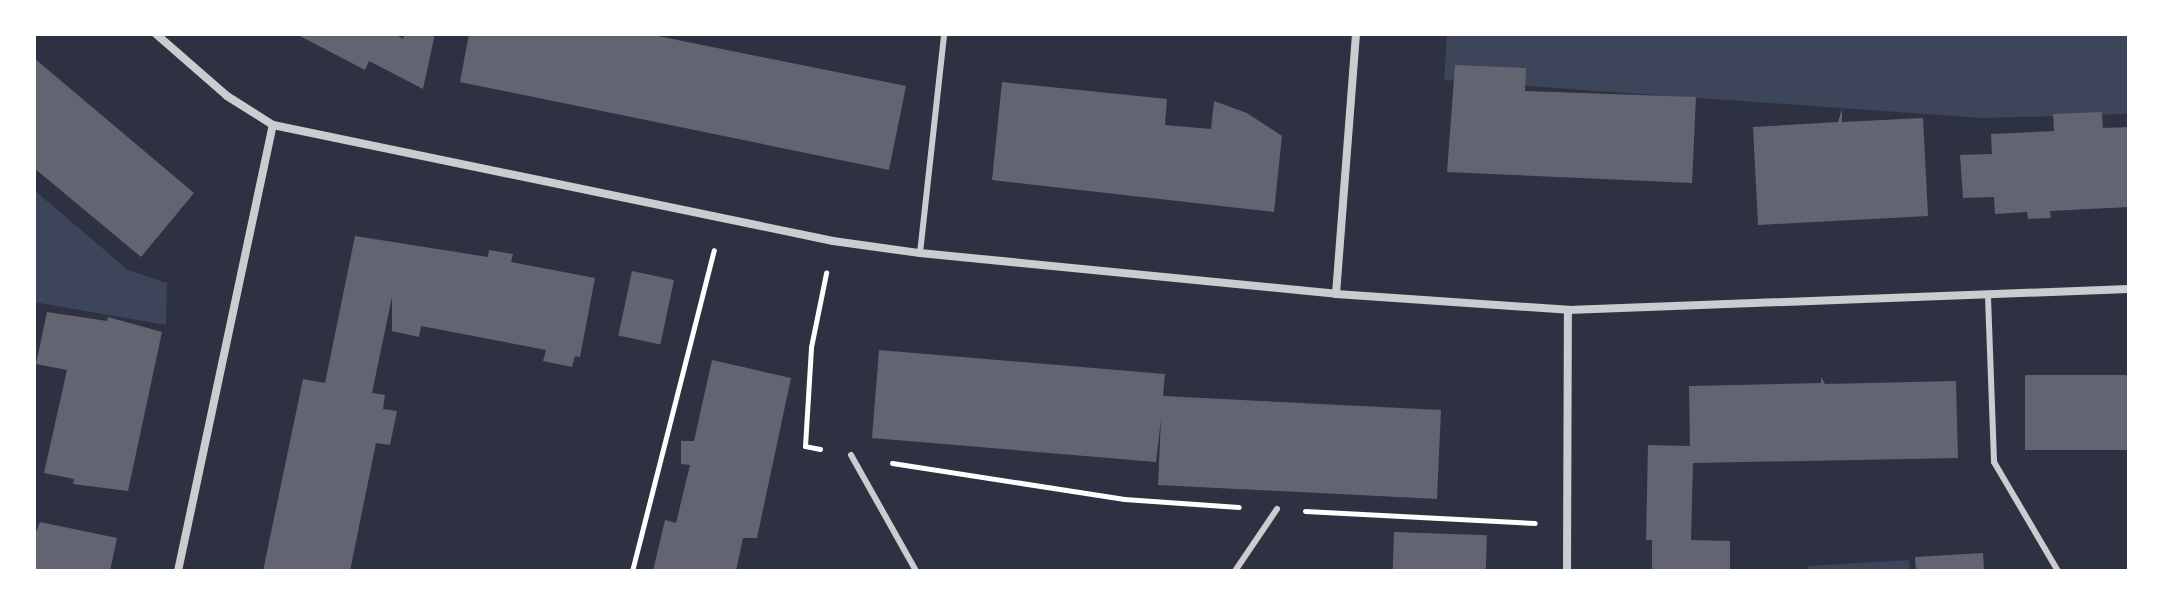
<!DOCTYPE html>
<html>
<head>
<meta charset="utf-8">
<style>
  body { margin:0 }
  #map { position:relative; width:2163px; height:605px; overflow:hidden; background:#2d3142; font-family:Figtree,sans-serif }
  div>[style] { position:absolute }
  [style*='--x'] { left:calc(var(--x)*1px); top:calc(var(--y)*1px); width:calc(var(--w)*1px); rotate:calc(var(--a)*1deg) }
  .green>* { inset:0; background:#3c4559 }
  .building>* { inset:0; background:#626471; transform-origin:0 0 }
  .path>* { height:5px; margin:-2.5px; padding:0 2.5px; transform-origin:2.5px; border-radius:2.5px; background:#fff }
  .service>* { height:6px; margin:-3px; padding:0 3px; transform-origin:3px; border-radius:3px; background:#caccd0 }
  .minor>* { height:8px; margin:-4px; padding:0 4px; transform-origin:4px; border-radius:4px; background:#caccd0 }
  span { translate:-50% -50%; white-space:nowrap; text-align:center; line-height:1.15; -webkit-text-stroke:8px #fff; paint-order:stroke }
  .frame { position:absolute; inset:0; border:36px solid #fff; pointer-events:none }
</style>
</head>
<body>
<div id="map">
  <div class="green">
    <div style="clip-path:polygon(1447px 34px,2129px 34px,2129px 114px,1982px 118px,1444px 80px)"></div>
    <div style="clip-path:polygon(34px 190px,128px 270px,167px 283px,166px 325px,34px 302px)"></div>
    <div style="clip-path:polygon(1909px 560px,1910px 571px,1808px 571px,1808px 566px)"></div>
  </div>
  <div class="building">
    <div style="clip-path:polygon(296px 34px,395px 34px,403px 39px,405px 34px,435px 34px,423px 89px,369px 61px,365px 70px)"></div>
    <div style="clip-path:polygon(469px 34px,648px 34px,906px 86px,889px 170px,460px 82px)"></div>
    <div style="clip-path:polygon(34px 58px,194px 193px,141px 257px,34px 168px)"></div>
    <div style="clip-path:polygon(1455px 65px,1526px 68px,1525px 91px,1696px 97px,1692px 183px,1447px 172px)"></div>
    <div style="clip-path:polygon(1002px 82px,1167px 99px,1165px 125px,1211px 129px,1214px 101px,1247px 113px,1282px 136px,1274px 212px,992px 180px)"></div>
    <div style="clip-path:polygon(1842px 109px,1842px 122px,1923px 118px,1928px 216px,1758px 225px,1753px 127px,1838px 122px)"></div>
    <div style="clip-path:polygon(2102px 112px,2103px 128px,2129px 127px,2129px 207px,2050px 211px,2051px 218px,2028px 219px,2027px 212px,1995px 214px,1994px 197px,1963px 198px,1960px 155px,1992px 154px,1991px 134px,2054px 131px,2053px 114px)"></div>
    <div style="clip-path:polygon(355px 236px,488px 257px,489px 250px,513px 254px,511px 262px,595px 278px,580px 357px,575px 356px,572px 367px,543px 361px,546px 350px,421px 326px,419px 337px,392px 331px,392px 297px,372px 393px,385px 395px,383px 409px,397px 411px,390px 445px,376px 443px,350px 571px,263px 571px,303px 379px,325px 383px)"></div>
    <div style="left:632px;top:271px;width:43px;height:66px;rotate:12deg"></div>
    <div style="clip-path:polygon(47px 312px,107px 321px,108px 317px,162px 332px,128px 491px,73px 484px,74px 479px,44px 473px,67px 370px,36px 364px)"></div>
    <div style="clip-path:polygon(879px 350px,1165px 374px,1163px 396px,1441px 410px,1437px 499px,1158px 485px,1161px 419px,1156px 462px,872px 438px)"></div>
    <div style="clip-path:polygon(712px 360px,791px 378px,757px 538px,743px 538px,736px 571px,653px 571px,665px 520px,676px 523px,690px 465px,681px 464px,681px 441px,694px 441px)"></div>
    <div style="left:2129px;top:375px;width:75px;height:104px;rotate:90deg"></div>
    <div style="clip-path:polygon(1821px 377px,1825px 384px,1956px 381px,1958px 458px,1693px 463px,1691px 540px,1730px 541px,1730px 571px,1652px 571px,1652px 540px,1646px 540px,1648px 445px,1690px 446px,1689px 386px,1821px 383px)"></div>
    <div style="clip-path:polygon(40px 522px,117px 538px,110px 571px,34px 571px,34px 537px)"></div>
    <div style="left:1394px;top:532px;width:93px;height:39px;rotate:2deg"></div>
    <div style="clip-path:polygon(1983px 553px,1984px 571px,1916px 571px,1915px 557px)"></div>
  </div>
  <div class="path">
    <div style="--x:820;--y:449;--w:15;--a:-169"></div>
    <div style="--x:805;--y:446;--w:99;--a:-86.5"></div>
    <div style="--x:811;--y:347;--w:76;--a:-78.5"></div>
    <div style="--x:892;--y:463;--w:235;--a:8.8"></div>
    <div style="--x:1124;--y:499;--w:115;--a:4"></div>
    <div style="--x:1305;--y:511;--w:230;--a:3"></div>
    <div style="--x:632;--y:571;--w:331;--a:-75.7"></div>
  </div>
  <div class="service">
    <div style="--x:920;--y:253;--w:220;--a:-83.7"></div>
    <div style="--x:1988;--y:297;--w:165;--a:87.9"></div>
    <div style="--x:1994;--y:462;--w:126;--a:59.6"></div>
    <div style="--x:851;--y:455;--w:133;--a:60.7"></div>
    <div style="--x:1235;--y:571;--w:75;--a:-55.9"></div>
  </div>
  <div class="minor">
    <div style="--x:156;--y:34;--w:94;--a:41.1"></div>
    <div style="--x:227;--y:96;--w:54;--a:32.2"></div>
    <div style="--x:273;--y:125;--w:572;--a:11.7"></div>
    <div style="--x:833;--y:241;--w:88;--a:7.9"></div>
    <div style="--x:920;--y:253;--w:418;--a:5.6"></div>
    <div style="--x:1336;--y:294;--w:233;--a:3.9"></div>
    <div style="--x:1568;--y:310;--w:561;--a:-2.14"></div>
    <div style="--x:1336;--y:294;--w:261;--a:-85.6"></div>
    <div style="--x:178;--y:571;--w:456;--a:-78"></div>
    <div style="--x:1567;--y:571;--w:261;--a:-89.8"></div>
  </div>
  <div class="frame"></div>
</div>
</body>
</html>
